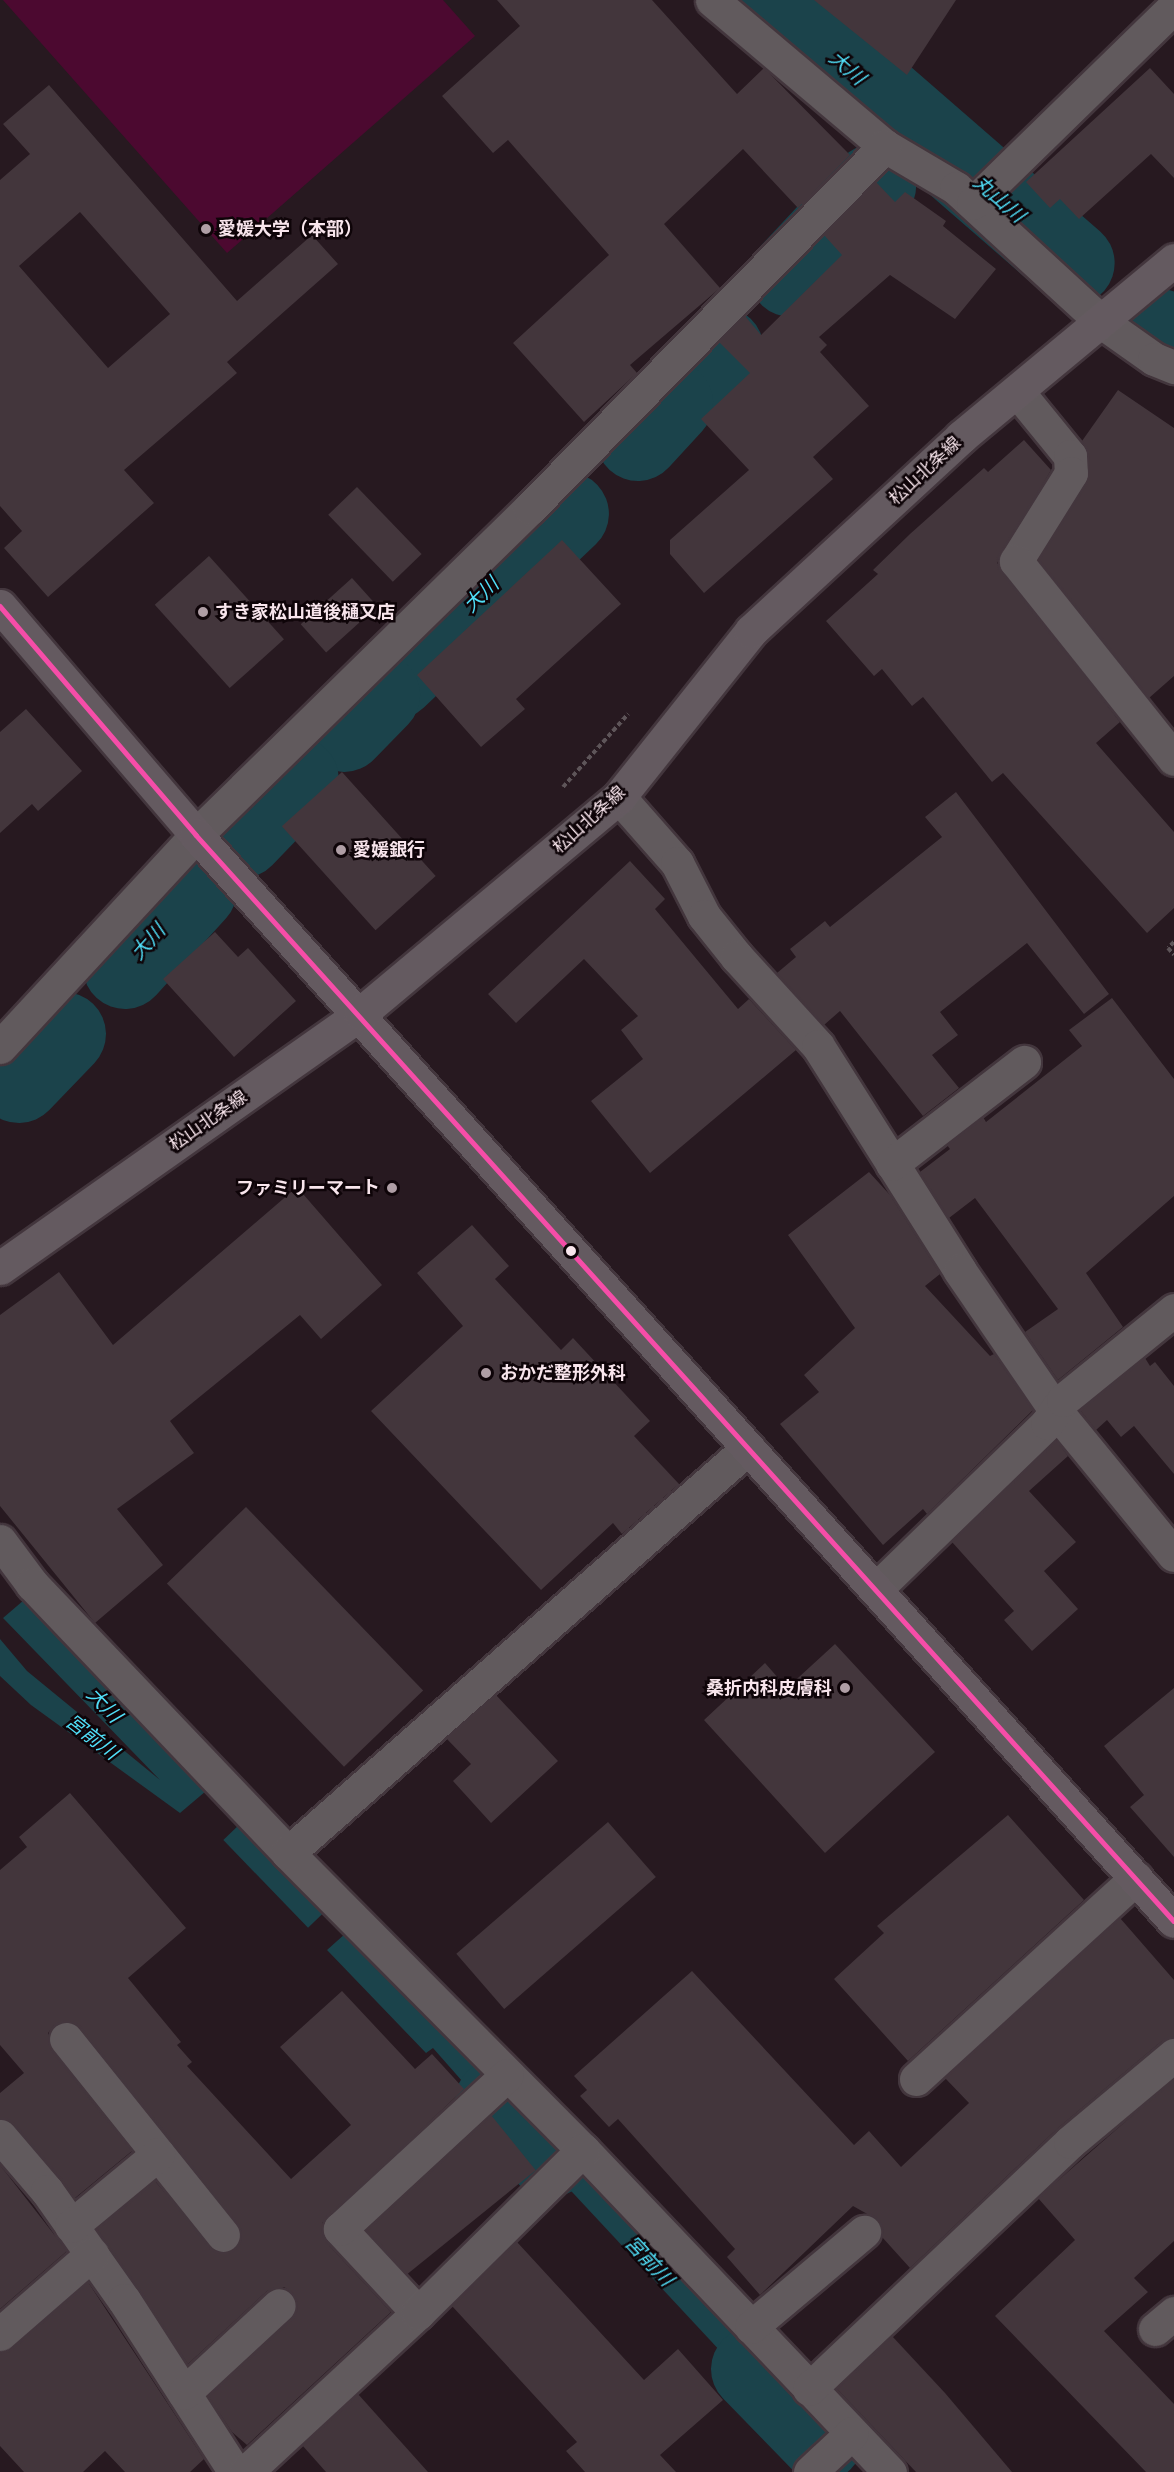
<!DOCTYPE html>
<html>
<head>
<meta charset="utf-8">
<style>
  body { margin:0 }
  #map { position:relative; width:1174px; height:2472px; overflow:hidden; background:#271920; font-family:"PT Sans Narrow","Noto Sans JP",sans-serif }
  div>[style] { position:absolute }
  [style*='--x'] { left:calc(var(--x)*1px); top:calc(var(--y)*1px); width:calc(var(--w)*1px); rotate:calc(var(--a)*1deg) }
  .green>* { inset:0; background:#4c0930 }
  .water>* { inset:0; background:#1b434b; transform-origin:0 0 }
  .river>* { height:84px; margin:-42px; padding:0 42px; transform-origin:42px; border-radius:42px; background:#1b434b }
  .building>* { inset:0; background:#43363c; transform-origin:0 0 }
  .path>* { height:4px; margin-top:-2px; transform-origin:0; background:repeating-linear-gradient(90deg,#5e5559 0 4.5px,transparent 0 7.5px) }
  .roads { filter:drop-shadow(2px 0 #43363d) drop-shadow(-2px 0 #43363d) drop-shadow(0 2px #43363d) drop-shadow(0 -2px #43363d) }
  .minor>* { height:33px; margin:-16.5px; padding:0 16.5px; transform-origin:16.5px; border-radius:16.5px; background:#615a5d }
  .major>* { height:33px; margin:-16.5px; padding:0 16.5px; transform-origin:16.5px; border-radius:16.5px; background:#645a60 }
  .bus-1>* { height:4.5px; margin:-2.25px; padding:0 2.25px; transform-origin:2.25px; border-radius:2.25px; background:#f54da8 }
  .dots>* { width:16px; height:16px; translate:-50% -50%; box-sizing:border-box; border:3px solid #0e0408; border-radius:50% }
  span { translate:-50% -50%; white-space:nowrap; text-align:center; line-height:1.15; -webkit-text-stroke:5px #0e0408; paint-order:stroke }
  .poi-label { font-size:18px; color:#f8e5ec; font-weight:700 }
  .left { translate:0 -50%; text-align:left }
  .right { translate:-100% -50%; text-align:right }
  .street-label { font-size:18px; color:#f8e5ec }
  .water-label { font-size:20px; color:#50def7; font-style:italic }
</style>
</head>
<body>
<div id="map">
  <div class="green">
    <div style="clip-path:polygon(3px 0,443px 0,475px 36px,227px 253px)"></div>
  </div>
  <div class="water">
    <div style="clip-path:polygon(24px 1600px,206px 1791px,180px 1813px,31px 1705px,0 1676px,0 1639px,27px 1671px,160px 1780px,3px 1618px)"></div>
    <div style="left:242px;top:1822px;width:122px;height:26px;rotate:46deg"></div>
    <div style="clip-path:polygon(346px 1933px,485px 2077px,470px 2090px,433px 2048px,426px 2053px,327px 1950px)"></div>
    <div style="left:583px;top:2173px;width:220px;height:21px;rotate:47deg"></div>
  </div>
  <div class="river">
    <div style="--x:770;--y:0;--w:401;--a:41"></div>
    <div style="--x:791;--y:275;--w:122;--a:-47"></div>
    <div style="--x:1157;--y:330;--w:19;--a:28"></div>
    <div style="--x:686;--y:387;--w:52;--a:-46.5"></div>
    <div style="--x:638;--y:439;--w:49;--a:-47.5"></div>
    <div style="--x:395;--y:677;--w:237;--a:-43.5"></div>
    <div style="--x:344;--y:730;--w:49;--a:-45.8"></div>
    <div style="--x:242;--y:836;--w:79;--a:-46"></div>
    <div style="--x:125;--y:967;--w:104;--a:-47.7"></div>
    <div style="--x:19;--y:1081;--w:65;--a:-46.2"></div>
    <div style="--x:497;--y:2101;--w:76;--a:46.1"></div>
    <div style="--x:753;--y:2369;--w:98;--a:45.8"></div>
  </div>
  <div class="building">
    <div style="clip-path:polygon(497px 0,652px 0,737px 94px,764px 68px,850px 155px,798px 208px,743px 149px,664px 224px,720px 288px,630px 365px,637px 373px,584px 422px,513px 343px,609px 255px,508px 140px,493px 153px,442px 96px,520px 26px)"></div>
    <div style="clip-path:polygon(814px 0,956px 0,907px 75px)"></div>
    <div style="clip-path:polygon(1150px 68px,1174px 94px,1174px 178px,1151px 154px,1079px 219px,1060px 199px,1050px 208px,1026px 182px)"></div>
    <div style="clip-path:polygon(evenodd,49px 85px,237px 301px,312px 235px,338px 264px,227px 362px,237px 373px,124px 470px,154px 503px,48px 597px,4px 548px,22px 531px,0 506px,0 180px,30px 154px,3px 124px,49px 85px,80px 212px,170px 314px,108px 368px,19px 266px,80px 212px)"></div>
    <div style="clip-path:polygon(876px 182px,895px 202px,905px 192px,946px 221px,943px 226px,996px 269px,955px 319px,890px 275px,819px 337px,827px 345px,820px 352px,869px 406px,813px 457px,833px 479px,704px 593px,670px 554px,670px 540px,749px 470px,701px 419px,750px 373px,719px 342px,745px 316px,761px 335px,842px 255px,824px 235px)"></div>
    <div style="clip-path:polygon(1118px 390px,1174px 428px,1174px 676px,1149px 698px,1039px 560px,1087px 483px,1089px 455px,1082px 441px)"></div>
    <div style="clip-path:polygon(1024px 440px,1051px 470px,997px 563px,1120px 722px,1096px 743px,1174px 832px,1174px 908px,1147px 933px,1003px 773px,992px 782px,923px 697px,912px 706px,882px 669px,874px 676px,826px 621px,878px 574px,873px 570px,910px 534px,984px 468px,988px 472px)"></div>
    <div style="left:357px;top:487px;width:93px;height:40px;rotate:46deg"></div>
    <div style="clip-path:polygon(562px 540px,621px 604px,516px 699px,525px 709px,481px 747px,417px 675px)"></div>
    <div style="left:209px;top:556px;width:112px;height:73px;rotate:48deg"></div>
    <div style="left:352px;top:578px;width:38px;height:69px;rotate:48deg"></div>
    <div style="clip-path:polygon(26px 709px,82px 771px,38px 811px,32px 804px,0 833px,0 732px)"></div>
    <div style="left:342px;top:772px;width:140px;height:81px;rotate:48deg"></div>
    <div style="clip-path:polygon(956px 792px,1109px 994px,1084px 1014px,1027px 943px,940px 1012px,958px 1035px,932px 1055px,959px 1088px,923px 1116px,840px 1011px,824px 1025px,777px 973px,796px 957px,790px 949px,825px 921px,830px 927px,942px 837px,925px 817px)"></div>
    <div style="clip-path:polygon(630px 861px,665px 899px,655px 909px,738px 1009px,749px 999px,796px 1050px,650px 1173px,591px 1101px,643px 1059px,621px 1030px,638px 1016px,584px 959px,516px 1023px,488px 994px)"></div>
    <div style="clip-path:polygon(215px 932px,238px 957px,248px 948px,296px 1001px,234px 1057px,163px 979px)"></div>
    <div style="clip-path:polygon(1112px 998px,1174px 1079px,1174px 1196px,1086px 1273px,1123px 1327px,1058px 1380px,1025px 1332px,1058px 1309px,975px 1198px,949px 1218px,920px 1172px,950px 1149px,947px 1145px,983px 1117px,986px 1122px,1082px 1046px,1069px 1030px)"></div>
    <div style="clip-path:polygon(869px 1172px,890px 1195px,940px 1274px,925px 1286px,990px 1356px,994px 1354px,1033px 1410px,927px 1514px,923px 1509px,883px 1545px,780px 1424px,819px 1392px,804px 1375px,855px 1328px,788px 1235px)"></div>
    <div style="clip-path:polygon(297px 1187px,382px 1285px,321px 1339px,300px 1315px,170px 1421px,194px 1453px,117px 1509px,163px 1565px,95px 1623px,0 1506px,0 1315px,59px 1272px,113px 1345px)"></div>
    <div style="clip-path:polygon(472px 1225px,509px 1266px,495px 1279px,561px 1350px,573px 1338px,650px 1421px,634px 1436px,679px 1484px,622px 1534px,613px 1523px,541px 1590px,371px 1411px,463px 1326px,417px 1273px)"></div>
    <div style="clip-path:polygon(1145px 1358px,1150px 1366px,1155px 1362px,1174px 1386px,1174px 1474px,1134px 1426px,1121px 1437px,1107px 1420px,1096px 1430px,1080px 1410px)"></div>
    <div style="clip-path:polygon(1056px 1440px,1068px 1456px,1029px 1491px,1076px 1542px,1044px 1571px,1078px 1609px,1032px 1651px,1004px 1620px,1014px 1611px,952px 1542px)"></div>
    <div style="left:246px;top:1507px;width:255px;height:110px;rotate:46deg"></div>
    <div style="clip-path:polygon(835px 1644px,935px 1752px,825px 1853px,704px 1720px,765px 1663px,787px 1688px)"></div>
    <div style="clip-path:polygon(1174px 1688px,1174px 1857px,1130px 1807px,1144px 1795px,1104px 1746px)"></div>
    <div style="clip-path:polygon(496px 1695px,558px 1761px,491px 1823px,453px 1781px,471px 1764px,446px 1738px)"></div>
    <div style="clip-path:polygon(70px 1793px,186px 1928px,128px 1978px,181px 2042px,177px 2045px,192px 2062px,187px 2066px,291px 2179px,351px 2125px,280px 2047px,342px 1991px,415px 2069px,432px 2054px,464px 2089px,322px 2223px,326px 2242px,391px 2312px,247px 2445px,232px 2432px,208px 2396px,292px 2318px,297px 2310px,293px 2293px,284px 2287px,267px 2291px,188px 2364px,97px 2229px,155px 2181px,216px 2252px,234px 2250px,241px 2232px,73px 2022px,54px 2025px,48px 2033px,51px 2050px,132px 2151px,75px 2198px,14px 2124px,0 2118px,0 2093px,24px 2073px,0 2045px,0 1870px,27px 1847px,19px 1837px)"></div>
    <div style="clip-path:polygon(1008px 1815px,1084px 1900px,908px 2061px,834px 1979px,884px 1933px,877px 1926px)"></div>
    <div style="left:608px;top:1822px;width:73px;height:201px;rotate:49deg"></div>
    <div style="clip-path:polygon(1120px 1918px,1174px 1980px,1174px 2037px,1162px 2041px,1058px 2128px,910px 2268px,882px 2237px,878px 2220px,853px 2206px,760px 2295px,727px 2257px,735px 2249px,618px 2119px,609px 2127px,580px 2096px,587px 2090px,574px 2076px,692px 1971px,854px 2145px,869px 2131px,901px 2167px,969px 2103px,945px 2078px)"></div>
    <div style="clip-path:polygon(1174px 2079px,1174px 2241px,1134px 2278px,1148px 2292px,1104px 2331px,1174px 2404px,1174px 2472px,1146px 2472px,995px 2316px,1075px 2240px,1038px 2198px)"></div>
    <div style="left:491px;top:2115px;width:71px;height:169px;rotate:51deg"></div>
    <div style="clip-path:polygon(0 2165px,67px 2251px,0 2309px)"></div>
    <div style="clip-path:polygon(517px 2242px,644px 2380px,678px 2349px,723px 2400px,660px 2455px,676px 2472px,585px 2472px,566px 2451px,577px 2442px,452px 2306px)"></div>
    <div style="clip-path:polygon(88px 2282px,204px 2459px,190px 2472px,125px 2472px,105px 2451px,83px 2472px,24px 2472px,0 2446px,0 2352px,12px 2348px)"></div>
    <div style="clip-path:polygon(892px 2336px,945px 2393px,1012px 2472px,916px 2472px,837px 2389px)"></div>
    <div style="clip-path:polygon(358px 2394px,428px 2472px,326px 2472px,302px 2445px)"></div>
  </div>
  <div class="path">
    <div style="--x:563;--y:787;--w:98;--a:-48.3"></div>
    <div style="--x:1174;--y:942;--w:8;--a:135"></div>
    <div style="--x:1168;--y:948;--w:9;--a:49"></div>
  </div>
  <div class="roads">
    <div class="minor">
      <div style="--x:712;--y:0;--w:226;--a:40.2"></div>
      <div style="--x:885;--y:146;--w:82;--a:30.6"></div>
      <div style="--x:956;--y:188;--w:200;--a:42.6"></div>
      <div style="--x:1103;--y:323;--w:62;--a:35.2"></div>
      <div style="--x:1154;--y:359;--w:22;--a:22"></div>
      <div style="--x:973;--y:203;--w:281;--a:-44.3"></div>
      <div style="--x:1017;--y:391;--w:84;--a:50.8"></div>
      <div style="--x:1070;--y:456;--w:17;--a:87"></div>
      <div style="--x:1071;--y:473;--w:104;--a:122"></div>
      <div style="--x:1016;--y:561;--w:253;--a:51.4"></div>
      <div style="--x:619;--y:797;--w:88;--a:48.7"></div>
      <div style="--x:677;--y:863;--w:59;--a:63"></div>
      <div style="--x:704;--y:916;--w:53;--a:51.2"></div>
      <div style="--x:737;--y:957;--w:120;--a:47.7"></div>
      <div style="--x:818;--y:1046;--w:266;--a:57.7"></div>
      <div style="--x:960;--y:1271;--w:170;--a:55.6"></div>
      <div style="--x:1056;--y:1411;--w:186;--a:50.7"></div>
      <div style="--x:0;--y:1047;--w:289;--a:-47.2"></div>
      <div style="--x:196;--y:835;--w:467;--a:-44.4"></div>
      <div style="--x:530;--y:508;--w:507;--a:-45.56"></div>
      <div style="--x:892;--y:1164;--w:167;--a:-37.7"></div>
      <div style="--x:0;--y:1541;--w:54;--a:53.3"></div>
      <div style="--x:32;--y:1584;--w:371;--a:46.4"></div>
      <div style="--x:288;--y:1853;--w:419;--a:45.2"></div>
      <div style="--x:583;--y:2150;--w:445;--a:46.4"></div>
      <div style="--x:876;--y:1589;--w:238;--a:-44.1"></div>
      <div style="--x:1047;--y:1423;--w:28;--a:-55"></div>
      <div style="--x:1063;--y:1400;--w:143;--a:-39"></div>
      <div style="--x:288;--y:1853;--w:613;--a:-41.36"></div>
      <div style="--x:66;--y:2039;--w:251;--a:51.3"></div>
      <div style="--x:916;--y:2079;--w:298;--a:-42.4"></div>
      <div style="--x:0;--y:2136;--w:72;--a:49.5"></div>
      <div style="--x:47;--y:2191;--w:133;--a:54.8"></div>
      <div style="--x:124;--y:2300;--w:205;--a:57.2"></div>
      <div style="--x:71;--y:2226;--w:113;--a:-39.6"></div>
      <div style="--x:418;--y:2313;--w:115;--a:-132.9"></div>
      <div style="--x:340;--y:2229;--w:227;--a:-42.7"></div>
      <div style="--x:751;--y:2327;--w:148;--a:-40.1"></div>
      <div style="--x:1155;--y:2329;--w:25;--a:-40"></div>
      <div style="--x:0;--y:2334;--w:122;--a:-41"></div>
      <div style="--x:809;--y:2389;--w:359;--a:-43.4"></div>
      <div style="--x:1070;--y:2142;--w:136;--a:-39.9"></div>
      <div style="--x:184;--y:2393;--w:129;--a:-42.8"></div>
      <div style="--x:246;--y:2472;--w:234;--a:-42.8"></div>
      <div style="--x:418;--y:2313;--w:232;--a:-44.7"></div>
      <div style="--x:810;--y:2472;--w:57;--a:-42.9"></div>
    </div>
    <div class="major">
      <div style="--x:0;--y:606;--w:301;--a:49.4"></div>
      <div style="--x:196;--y:835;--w:1461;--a:48"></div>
      <div style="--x:0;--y:1268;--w:442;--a:-35.2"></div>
      <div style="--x:361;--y:1013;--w:336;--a:-39.9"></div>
      <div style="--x:619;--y:797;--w:212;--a:-51.5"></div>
      <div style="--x:751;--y:631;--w:286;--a:-42.7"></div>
      <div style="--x:961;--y:437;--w:277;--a:-39.7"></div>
    </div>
  </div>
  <div class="bus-1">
    <div style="--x:0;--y:606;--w:301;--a:49.4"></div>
    <div style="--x:196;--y:835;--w:1461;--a:48"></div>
  </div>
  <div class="dots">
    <div style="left:206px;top:229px;background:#af9ea5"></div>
    <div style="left:203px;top:612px;background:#af9ea5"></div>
    <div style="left:341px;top:850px;background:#af9ea5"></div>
    <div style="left:392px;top:1188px;background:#af9ea5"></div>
    <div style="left:571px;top:1251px;background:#f8e5ec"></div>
    <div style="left:486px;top:1373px;background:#af9ea5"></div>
    <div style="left:845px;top:1688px;background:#af9ea5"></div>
  </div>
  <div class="poi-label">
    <span class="left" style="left:218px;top:229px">愛媛大学（本部）</span>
    <span class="left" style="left:215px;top:612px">すき家松山道後樋又店</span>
    <span class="left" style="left:353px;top:850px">愛媛銀行</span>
    <span class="right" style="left:380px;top:1188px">ファミリーマート</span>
    <span class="left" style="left:500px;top:1373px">おかだ整形外科</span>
    <span class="right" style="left:832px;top:1688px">桑折内科皮膚科</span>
  </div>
  <div class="street-label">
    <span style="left:925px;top:471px;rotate:-43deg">松山北条線</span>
    <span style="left:589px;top:820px;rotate:-42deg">松山北条線</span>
    <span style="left:208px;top:1121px;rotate:-35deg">松山北条線</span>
  </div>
  <div class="water-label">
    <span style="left:847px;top:68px;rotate:41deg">大川</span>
    <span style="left:999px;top:199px;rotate:41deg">丸山川</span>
    <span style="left:481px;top:595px;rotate:-44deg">大川</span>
    <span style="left:148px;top:942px;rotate:-48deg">大川</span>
    <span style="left:104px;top:1705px;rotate:46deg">大川</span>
    <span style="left:92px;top:1737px;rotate:38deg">宮前川</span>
    <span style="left:649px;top:2261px;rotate:47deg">宮前川</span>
  </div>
</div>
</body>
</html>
